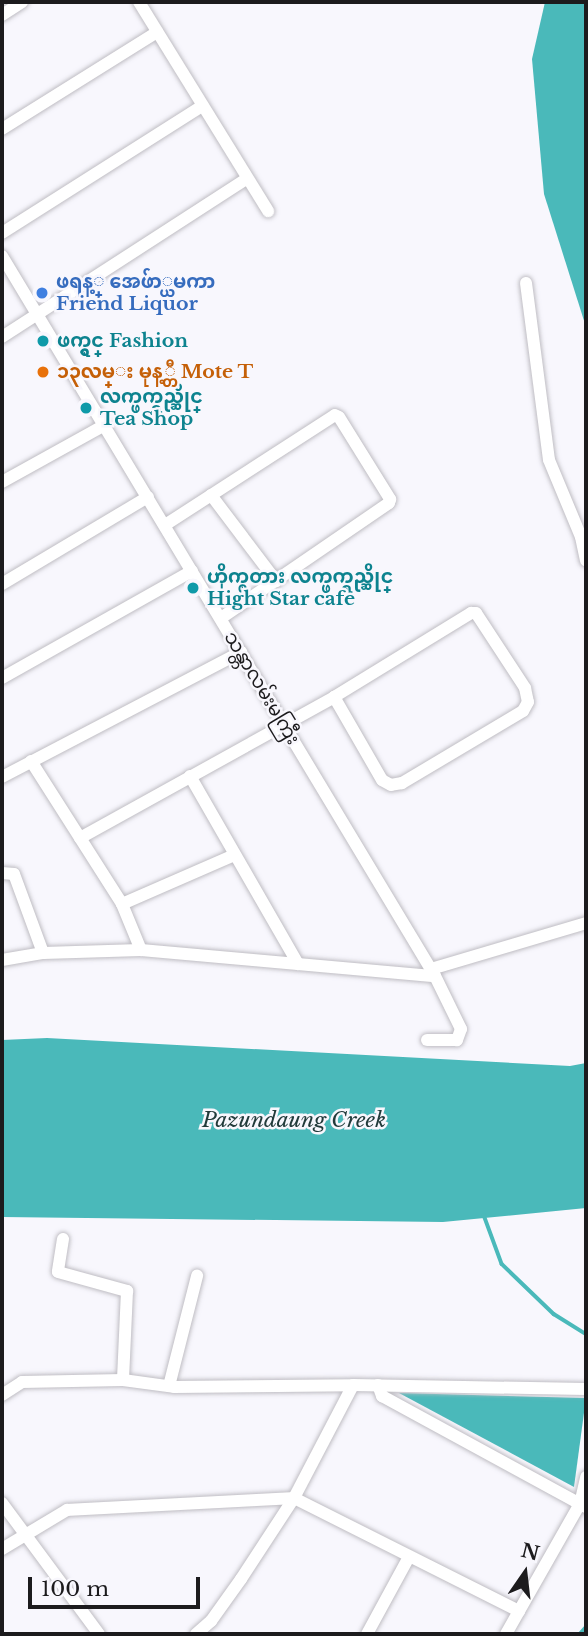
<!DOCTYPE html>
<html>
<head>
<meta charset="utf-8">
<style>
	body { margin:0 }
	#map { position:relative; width:588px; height:1636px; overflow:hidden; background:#f8f7fd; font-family:"Libre Baskerville","Noto Sans Myanmar",serif }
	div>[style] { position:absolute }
	.water>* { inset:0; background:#4ab9ba }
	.stream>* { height:3.5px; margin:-1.75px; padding:0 1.75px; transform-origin:1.75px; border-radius:1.75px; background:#4ab9ba }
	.roads { filter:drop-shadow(0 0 2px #bfbdc3) drop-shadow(0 0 2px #bfbdc3) }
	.minor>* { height:12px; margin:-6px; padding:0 6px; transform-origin:6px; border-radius:6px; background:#fff }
	.dots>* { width:19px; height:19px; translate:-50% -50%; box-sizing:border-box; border:4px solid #f8f7fd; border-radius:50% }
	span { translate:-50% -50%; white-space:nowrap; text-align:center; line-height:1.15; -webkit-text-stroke:5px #f8f7fd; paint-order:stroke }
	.shop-label { font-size:19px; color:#366cbe; font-weight:700 }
	.left { translate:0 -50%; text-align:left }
	.culture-label { font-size:19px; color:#0d838f; font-weight:700 }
	.food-label { font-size:19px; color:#c56008; font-weight:700 }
	.street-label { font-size:19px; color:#1c1b1d }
	.water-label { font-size:21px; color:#223b3b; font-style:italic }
	.frame { position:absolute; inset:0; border:4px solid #1c1b1d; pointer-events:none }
	.north { position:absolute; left:490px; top:1538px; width:70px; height:70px; -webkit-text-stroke:5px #f8f7fd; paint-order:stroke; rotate:14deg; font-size:19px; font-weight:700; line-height:28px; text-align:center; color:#1c1b1d }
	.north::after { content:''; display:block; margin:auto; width:24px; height:32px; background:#1c1b1d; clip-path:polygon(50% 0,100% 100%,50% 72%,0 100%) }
	.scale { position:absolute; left:28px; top:1577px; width:172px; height:32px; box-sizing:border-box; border:4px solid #1c1b1d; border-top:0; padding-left:9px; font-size:21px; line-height:24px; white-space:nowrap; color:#1c1b1d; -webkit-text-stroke:5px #f8f7fd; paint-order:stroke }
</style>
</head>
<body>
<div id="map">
	<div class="water">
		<i style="clip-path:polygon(545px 2px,586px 2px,586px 327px,544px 194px,532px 59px)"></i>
		<i style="clip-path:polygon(47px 1038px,570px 1066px,586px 1063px,586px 1208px,443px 1222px,2px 1217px,2px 1040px)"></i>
		<i style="clip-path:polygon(399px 1393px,586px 1398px,574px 1487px)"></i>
	</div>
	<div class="stream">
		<i style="left:484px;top:1215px;width:52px;rotate:69.8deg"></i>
		<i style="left:502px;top:1264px;width:72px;rotate:43.9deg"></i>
		<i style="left:554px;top:1314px;width:38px;rotate:32deg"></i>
		<i style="left:580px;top:1634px;width:9px;rotate:-49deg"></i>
	</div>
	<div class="roads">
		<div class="minor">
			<i style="left:139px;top:2px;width:246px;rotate:58.3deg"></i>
			<i style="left:2px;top:15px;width:24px;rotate:-33deg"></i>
			<i style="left:2px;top:129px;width:183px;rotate:-32deg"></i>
			<i style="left:2px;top:233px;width:237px;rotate:-32.4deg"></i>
			<i style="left:2px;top:256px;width:840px;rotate:58.98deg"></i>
			<i style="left:435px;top:976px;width:59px;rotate:63.9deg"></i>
			<i style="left:461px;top:1029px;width:12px;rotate:110deg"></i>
			<i style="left:457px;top:1040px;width:30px;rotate:180deg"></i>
			<i style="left:526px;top:283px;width:178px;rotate:82.6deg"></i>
			<i style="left:549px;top:460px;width:83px;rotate:67.4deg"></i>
			<i style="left:581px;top:537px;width:24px;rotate:78deg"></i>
			<i style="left:2px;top:337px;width:291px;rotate:-32.9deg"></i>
			<i style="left:2px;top:482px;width:118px;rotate:-29deg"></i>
			<i style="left:211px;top:495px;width:108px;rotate:52.9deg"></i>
			<i style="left:165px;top:525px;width:202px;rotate:-32.9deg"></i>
			<i style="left:335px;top:415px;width:4px;rotate:27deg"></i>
			<i style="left:339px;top:417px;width:97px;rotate:58.1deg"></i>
			<i style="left:390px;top:499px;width:4px;rotate:104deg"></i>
			<i style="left:389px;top:503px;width:204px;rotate:145.6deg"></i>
			<i style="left:2px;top:584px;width:170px;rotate:-30.8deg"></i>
			<i style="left:2px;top:678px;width:218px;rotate:-29.4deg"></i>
			<i style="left:31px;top:761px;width:169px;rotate:57.5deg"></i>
			<i style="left:122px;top:904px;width:50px;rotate:67.6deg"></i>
			<i style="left:190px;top:776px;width:217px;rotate:60.1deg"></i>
			<i style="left:2px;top:777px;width:270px;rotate:-27.6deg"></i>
			<i style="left:80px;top:838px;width:291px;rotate:-29deg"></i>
			<i style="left:334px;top:697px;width:161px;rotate:-31.5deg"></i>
			<i style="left:471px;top:613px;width:5px"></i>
			<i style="left:476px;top:613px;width:90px;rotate:56.8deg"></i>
			<i style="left:525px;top:688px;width:14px;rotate:78deg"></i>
			<i style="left:528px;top:702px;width:10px;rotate:119deg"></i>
			<i style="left:523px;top:711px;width:141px;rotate:149.2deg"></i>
			<i style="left:402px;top:783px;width:11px;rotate:170deg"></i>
			<i style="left:391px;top:785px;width:10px;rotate:-151deg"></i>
			<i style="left:382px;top:780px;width:96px;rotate:-120deg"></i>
			<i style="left:2px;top:873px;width:12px;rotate:5deg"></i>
			<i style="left:14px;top:874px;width:84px;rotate:69.8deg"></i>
			<i style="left:122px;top:904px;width:122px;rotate:-23.6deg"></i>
			<i style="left:2px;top:960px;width:42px;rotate:-9.7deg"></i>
			<i style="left:43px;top:953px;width:98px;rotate:-1.8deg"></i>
			<i style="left:141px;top:950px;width:295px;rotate:5.1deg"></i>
			<i style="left:431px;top:969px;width:162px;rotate:-16.5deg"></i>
			<i style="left:63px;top:1239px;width:33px;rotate:99deg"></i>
			<i style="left:58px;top:1272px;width:72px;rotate:15.4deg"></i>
			<i style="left:127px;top:1291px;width:89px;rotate:92.6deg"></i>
			<i style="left:378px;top:1385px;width:12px;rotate:70deg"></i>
			<i style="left:382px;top:1396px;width:232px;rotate:28.6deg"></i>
			<i style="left:169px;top:1386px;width:114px;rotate:-75.7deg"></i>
			<i style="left:2px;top:1395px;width:24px;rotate:-33deg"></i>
			<i style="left:22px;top:1382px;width:101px;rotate:-1.1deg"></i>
			<i style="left:123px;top:1380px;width:51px;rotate:7.8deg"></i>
			<i style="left:174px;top:1387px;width:179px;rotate:-0.6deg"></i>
			<i style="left:353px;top:1385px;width:233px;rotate:1deg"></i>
			<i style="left:2px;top:1503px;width:163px;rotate:53.5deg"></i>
			<i style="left:2px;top:1549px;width:76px;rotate:-31deg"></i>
			<i style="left:67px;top:1510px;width:227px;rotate:-3deg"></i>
			<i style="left:294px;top:1498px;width:252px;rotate:26.7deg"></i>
			<i style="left:196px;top:1634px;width:20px;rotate:-41deg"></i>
			<i style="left:211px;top:1621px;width:52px;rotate:-54.5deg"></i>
			<i style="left:241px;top:1579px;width:97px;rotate:-56.8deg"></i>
			<i style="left:294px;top:1498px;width:127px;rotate:-62.4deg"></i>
			<i style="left:367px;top:1634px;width:88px;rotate:-61.4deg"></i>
			<i style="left:506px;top:1634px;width:150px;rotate:-60.4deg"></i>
			<i style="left:580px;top:1504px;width:28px;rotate:-77deg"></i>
		</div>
	</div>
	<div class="dots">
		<i style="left:42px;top:293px;background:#3f7fe0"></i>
		<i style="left:43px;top:341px;background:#0f9aa8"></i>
		<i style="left:43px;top:372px;background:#e8710a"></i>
		<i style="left:86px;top:408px;background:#0f9aa8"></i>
		<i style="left:193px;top:588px;background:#0f9aa8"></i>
	</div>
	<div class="shop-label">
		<span class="left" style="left:56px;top:293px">ဖရန့္ အေဖ်ာ္ယမကာ<br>Friend Liquor</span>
	</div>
	<div class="culture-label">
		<span class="left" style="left:57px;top:341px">ဖက္ရွင္ Fashion</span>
		<span class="left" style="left:100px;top:408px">လက္ဖက္ရည္ဆိုင္<br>Tea Shop</span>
		<span class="left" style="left:207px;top:588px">ဟိုက္စတား လက္ဖက္ရည္ဆိုင္<br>Hight Star cafe</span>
	</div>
	<div class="food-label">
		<span class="left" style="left:57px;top:372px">၁၃လမ္း မုန့္တီ Mote T</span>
	</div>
	<div class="street-label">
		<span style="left:262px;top:688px;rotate:59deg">သန္တာလမ်းမကြီး</span>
	</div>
	<div class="water-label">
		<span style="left:294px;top:1120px">Pazundaung Creek</span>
	</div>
	<div class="frame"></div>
	<div class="north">N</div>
	<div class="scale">100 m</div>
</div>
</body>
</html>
